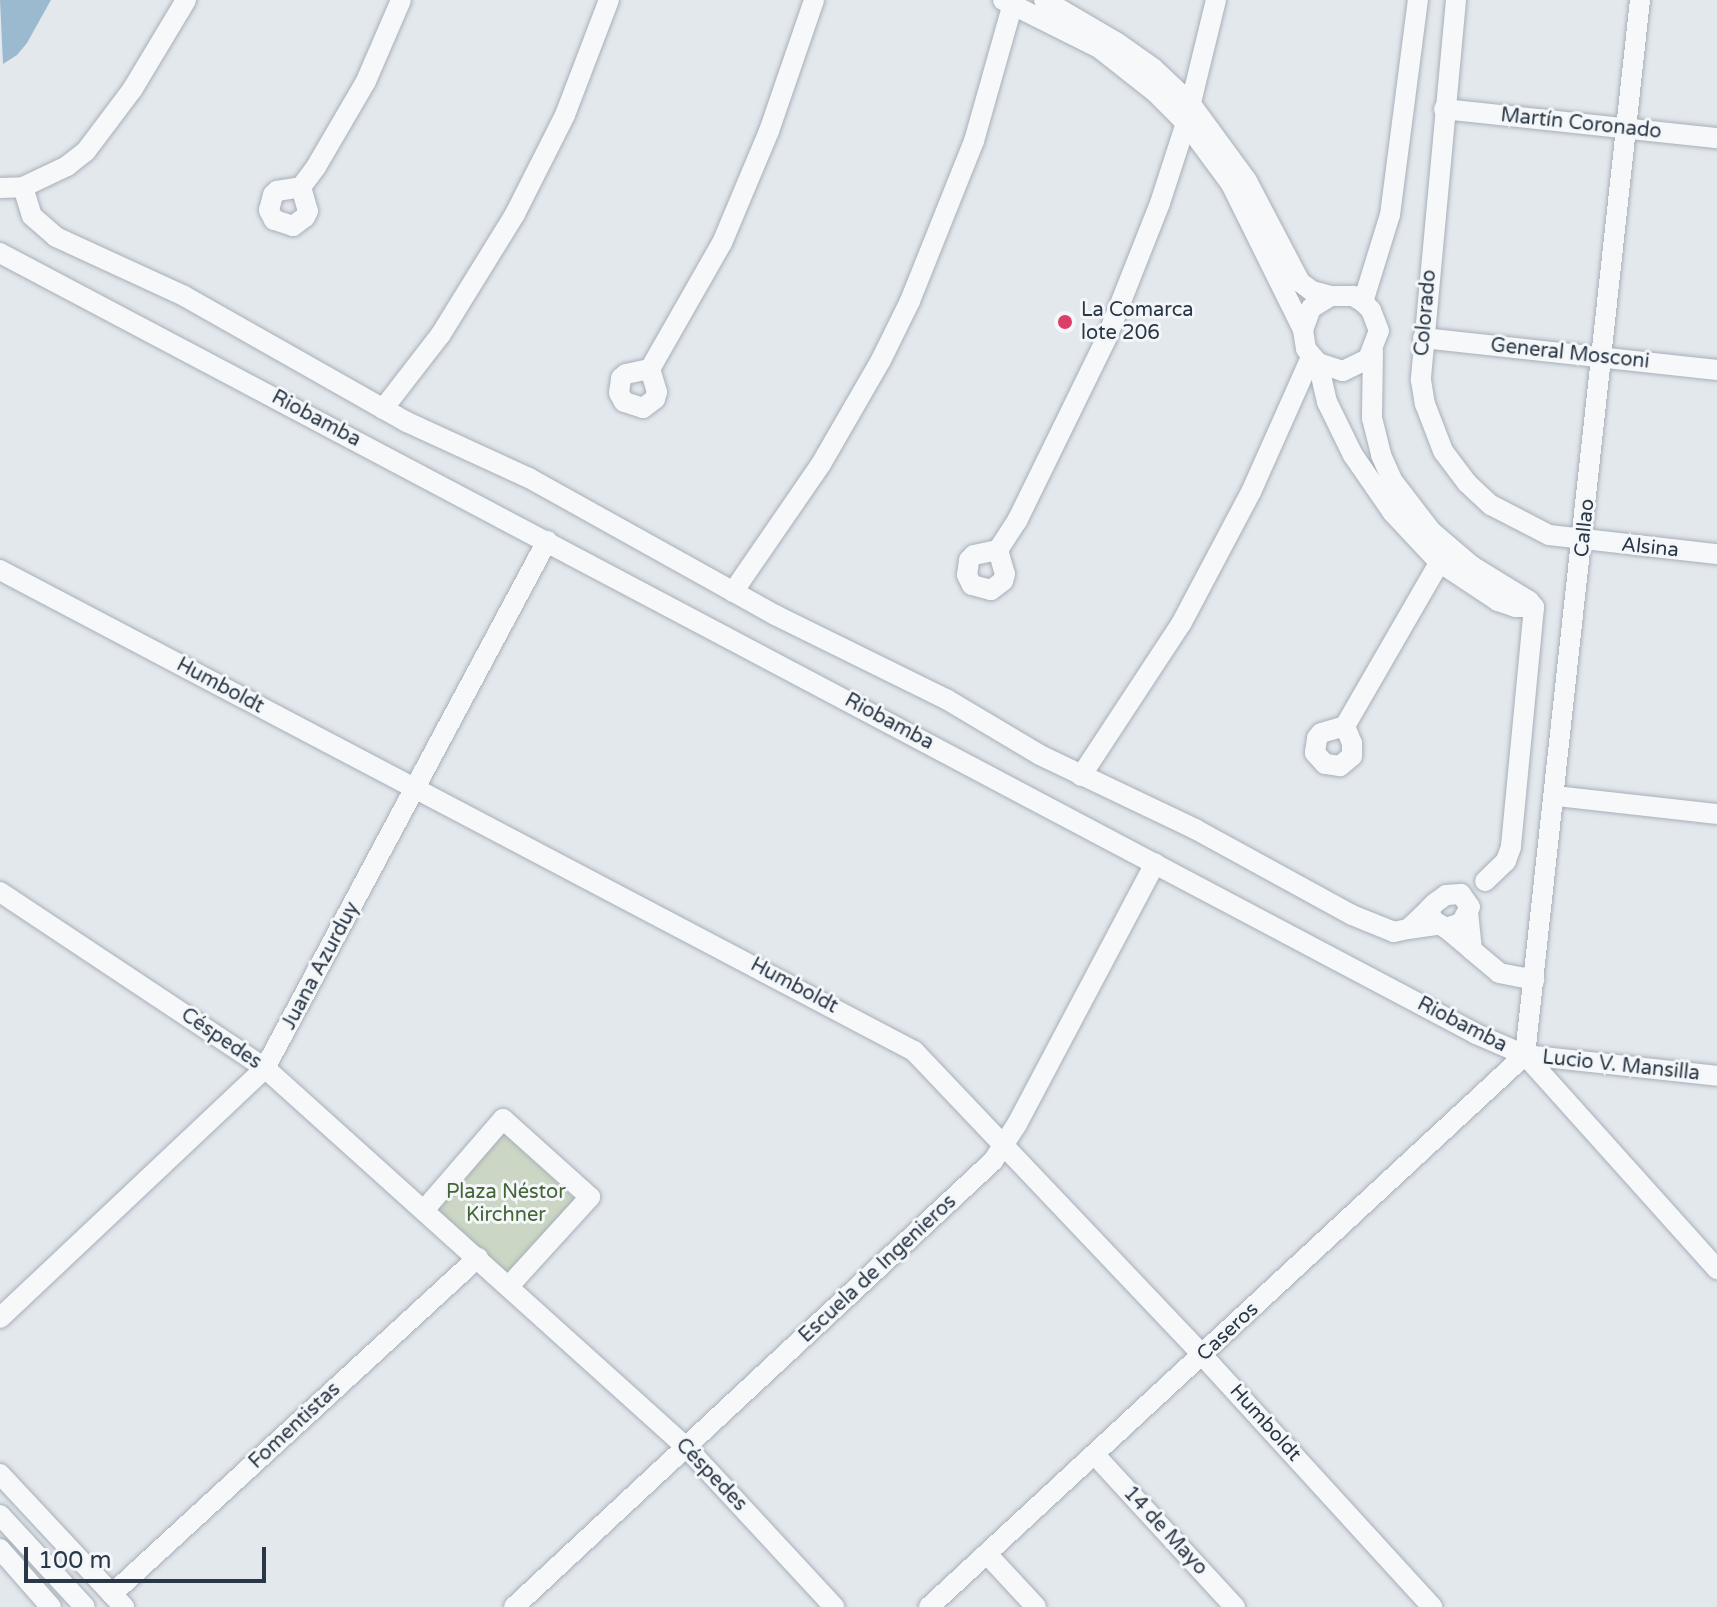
<!DOCTYPE html>
<html>
<head>
<meta charset="utf-8">
<style>
	body { margin:0 }
	#map { position:relative; width:1717px; height:1607px; overflow:hidden; background:#e3e8ed; font-family:"Varela Round",sans-serif }
	div>[style] { position:absolute }
	.green>* { inset:0; background:#cbd7c4; transform-origin:0 0 }
	.water>* { inset:0; background:#9cbacf }
	.roads { filter:drop-shadow(0 0 2px #a7afb8) drop-shadow(0 0 2px #a7afb8) }
	.street>* { height:20px; margin:-10px; padding:0 10px; transform-origin:10px; border-radius:10px; background:#f7f8fa }
	.dots>* { width:22px; height:22px; translate:-50% -50%; box-sizing:border-box; border:4px solid #f4f7f9; border-radius:50% }
	span { translate:-50% -50%; white-space:nowrap; text-align:center; line-height:1.15; -webkit-text-stroke:6px #f4f7f9; paint-order:stroke }
	.street-label { font-size:20px; color:#293747 }
	.poi-label { font-size:20px; color:#293747 }
	.left { translate:0 -50%; text-align:left }
	.park-label { font-size:20px; color:#436435 }
	.scale { position:absolute; left:24px; top:1547px; width:242px; height:36px; box-sizing:border-box; border:4px solid #293747; border-top:0; padding-left:10px; font-size:24px; line-height:28px; white-space:nowrap; color:#293747; -webkit-text-stroke:6px #f4f7f9; paint-order:stroke }
</style>
</head>
<body>
<div id="map">
	<div class="green">
		<i style="left:503px;top:1132px;width:102px;height:103px;rotate:43deg"></i>
	</div>
	<div class="water">
		<i style="clip-path:polygon(0 0,51px 0,27px 43px,17px 55px,3px 64px)"></i>
	</div>
	<div class="roads">
		<div class="street">
			<i style="left:1003px;top:0;width:107px;rotate:26.6deg"></i>
			<i style="left:1099px;top:48px;width:71px;rotate:38.2deg"></i>
			<i style="left:1155px;top:92px;width:44px;rotate:45deg"></i>
			<i style="left:1186px;top:123px;width:76px;rotate:53.6deg"></i>
			<i style="left:1231px;top:184px;width:163px;rotate:63.7deg"></i>
			<i style="left:1044px;top:0;width:83px;rotate:30.3deg"></i>
			<i style="left:1116px;top:42px;width:45px;rotate:35.1deg"></i>
			<i style="left:1153px;top:68px;width:51px;rotate:43.4deg"></i>
			<i style="left:1190px;top:103px;width:97px;rotate:53.8deg"></i>
			<i style="left:1247px;top:181px;width:114px;rotate:62.3deg"></i>
			<i style="left:1300px;top:282px;width:15px;rotate:37deg"></i>
			<i style="left:1312px;top:291px;width:20px;rotate:15deg"></i>
			<i style="left:1456px;top:0;width:382px;rotate:95.3deg"></i>
			<i style="left:1421px;top:380px;width:24px;rotate:81deg"></i>
			<i style="left:1425px;top:404px;width:50px;rotate:69deg"></i>
			<i style="left:1443px;top:451px;width:40px;rotate:53deg"></i>
			<i style="left:1467px;top:483px;width:33px;rotate:43deg"></i>
			<i style="left:1491px;top:505px;width:65px;rotate:27.3deg"></i>
			<i style="left:1549px;top:535px;width:169px;rotate:6.5deg"></i>
			<i style="left:1444px;top:109px;width:275px;rotate:6.1deg"></i>
			<i style="left:23px;top:187px;width:30px;rotate:73deg"></i>
			<i style="left:32px;top:216px;width:32px;rotate:41deg"></i>
			<i style="left:56px;top:237px;width:141px;rotate:24.7deg"></i>
			<i style="left:184px;top:296px;width:256px;rotate:29.5deg"></i>
			<i style="left:407px;top:422px;width:134px;rotate:24.7deg"></i>
			<i style="left:529px;top:478px;width:282px;rotate:29.1deg"></i>
			<i style="left:775px;top:615px;width:191px;rotate:26.2deg"></i>
			<i style="left:946px;top:699px;width:109px;rotate:30.8deg"></i>
			<i style="left:1040px;top:755px;width:172px;rotate:25.5deg"></i>
			<i style="left:1195px;top:829px;width:179px;rotate:28.7deg"></i>
			<i style="left:1352px;top:915px;width:45px;rotate:22deg"></i>
			<i style="left:1394px;top:932px;width:14px;rotate:-12deg"></i>
			<i style="left:301px;top:187px;width:25px;rotate:74deg"></i>
			<i style="left:308px;top:211px;width:7px;rotate:117deg"></i>
			<i style="left:305px;top:217px;width:15px;rotate:143deg"></i>
			<i style="left:293px;top:226px;width:20px;rotate:-162deg"></i>
			<i style="left:274px;top:220px;width:11px;rotate:-117deg"></i>
			<i style="left:269px;top:210px;width:16px;rotate:-75deg"></i>
			<i style="left:273px;top:195px;width:6px;rotate:-45deg"></i>
			<i style="left:277px;top:191px;width:24px;rotate:-9deg"></i>
			<i style="left:301px;top:187px;width:25px;rotate:-53deg"></i>
			<i style="left:316px;top:167px;width:99px;rotate:-59.8deg"></i>
			<i style="left:366px;top:81px;width:88px;rotate:-66.6deg"></i>
			<i style="left:0;top:188px;width:23px;rotate:-2deg"></i>
			<i style="left:23px;top:187px;width:49px;rotate:-25.5deg"></i>
			<i style="left:67px;top:166px;width:24px;rotate:-38deg"></i>
			<i style="left:86px;top:151px;width:76px;rotate:-53deg"></i>
			<i style="left:132px;top:90px;width:105px;rotate:-59deg"></i>
			<i style="left:0;top:253px;width:1670px;rotate:27.88deg"></i>
			<i style="left:1476px;top:1034px;width:53px;rotate:23.2deg"></i>
			<i style="left:1525px;top:1055px;width:288px;rotate:48.1deg"></i>
			<i style="left:1363px;top:302px;width:91px;rotate:-72.8deg"></i>
			<i style="left:1390px;top:215px;width:217px;rotate:-82.6deg"></i>
			<i style="left:1423px;top:338px;width:296px;rotate:6.2deg"></i>
			<i style="left:1373px;top:351px;width:67px;rotate:90.9deg"></i>
			<i style="left:1372px;top:418px;width:38px;rotate:76deg"></i>
			<i style="left:1381px;top:455px;width:27px;rotate:66deg"></i>
			<i style="left:1392px;top:480px;width:64px;rotate:52.6deg"></i>
			<i style="left:1431px;top:531px;width:54px;rotate:40.5deg"></i>
			<i style="left:1472px;top:566px;width:67px;rotate:31.6deg"></i>
			<i style="left:1529px;top:601px;width:8px;rotate:50deg"></i>
			<i style="left:1534px;top:607px;width:241px;rotate:95.5deg"></i>
			<i style="left:1511px;top:847px;width:15px;rotate:110deg"></i>
			<i style="left:1506px;top:861px;width:29px;rotate:136deg"></i>
			<i style="left:1318px;top:363px;width:26px;rotate:18deg"></i>
			<i style="left:1343px;top:371px;width:28px;rotate:-26deg"></i>
			<i style="left:1368px;top:359px;width:30px;rotate:-69deg"></i>
			<i style="left:1379px;top:331px;width:22px;rotate:-111deg"></i>
			<i style="left:1371px;top:310px;width:11px;rotate:-135deg"></i>
			<i style="left:1363px;top:302px;width:12px;rotate:-149deg"></i>
			<i style="left:1353px;top:296px;width:22px;rotate:180deg"></i>
			<i style="left:1331px;top:296px;width:23px;rotate:149deg"></i>
			<i style="left:1311px;top:308px;width:23px;rotate:110deg"></i>
			<i style="left:1303px;top:330px;width:19px;rotate:81deg"></i>
			<i style="left:1306px;top:349px;width:18px;rotate:49deg"></i>
			<i style="left:1318px;top:363px;width:40px;rotate:77deg"></i>
			<i style="left:1327px;top:402px;width:59px;rotate:63.9deg"></i>
			<i style="left:1353px;top:455px;width:70px;rotate:55.4deg"></i>
			<i style="left:1393px;top:513px;width:67px;rotate:46.8deg"></i>
			<i style="left:1439px;top:562px;width:71px;rotate:33.5deg"></i>
			<i style="left:1498px;top:601px;width:18px;rotate:19deg"></i>
			<i style="left:1515px;top:607px;width:19px"></i>
			<i style="left:650px;top:369px;width:24px;rotate:73deg"></i>
			<i style="left:657px;top:392px;width:7px;rotate:106deg"></i>
			<i style="left:655px;top:399px;width:15px;rotate:143deg"></i>
			<i style="left:643px;top:408px;width:20px;rotate:-162deg"></i>
			<i style="left:624px;top:402px;width:10px;rotate:-119deg"></i>
			<i style="left:619px;top:393px;width:15px;rotate:-82deg"></i>
			<i style="left:621px;top:378px;width:6px;rotate:-39deg"></i>
			<i style="left:626px;top:374px;width:25px;rotate:-12deg"></i>
			<i style="left:650px;top:369px;width:145px;rotate:-60.3deg"></i>
			<i style="left:722px;top:243px;width:121px;rotate:-67.2deg"></i>
			<i style="left:769px;top:131px;width:139px;rotate:-71deg"></i>
			<i style="left:383px;top:409px;width:95px;rotate:-52.3deg"></i>
			<i style="left:441px;top:334px;width:141px;rotate:-58.3deg"></i>
			<i style="left:515px;top:214px;width:111px;rotate:-63.2deg"></i>
			<i style="left:565px;top:115px;width:123px;rotate:-69.1deg"></i>
			<i style="left:998px;top:550px;width:25px;rotate:74deg"></i>
			<i style="left:1005px;top:574px;width:7px;rotate:106deg"></i>
			<i style="left:1003px;top:581px;width:15px;rotate:143deg"></i>
			<i style="left:991px;top:590px;width:20px;rotate:-165deg"></i>
			<i style="left:972px;top:585px;width:11px;rotate:-117deg"></i>
			<i style="left:967px;top:575px;width:15px;rotate:-82deg"></i>
			<i style="left:969px;top:560px;width:7px;rotate:-45deg"></i>
			<i style="left:974px;top:555px;width:25px;rotate:-12deg"></i>
			<i style="left:998px;top:550px;width:35px;rotate:-57deg"></i>
			<i style="left:1017px;top:521px;width:205px;rotate:-63.9deg"></i>
			<i style="left:1107px;top:337px;width:144px;rotate:-68.4deg"></i>
			<i style="left:1160px;top:203px;width:84px;rotate:-72deg"></i>
			<i style="left:1186px;top:123px;width:127px;rotate:-76.3deg"></i>
			<i style="left:0;top:570px;width:1033px;rotate:27.76deg"></i>
			<i style="left:914px;top:1051px;width:420px;rotate:46.5deg"></i>
			<i style="left:1203px;top:1356px;width:340px;rotate:47.6deg"></i>
			<i style="left:733px;top:592px;width:155px;rotate:-55.5deg"></i>
			<i style="left:821px;top:464px;width:120px;rotate:-60deg"></i>
			<i style="left:881px;top:360px;width:66px;rotate:-63.8deg"></i>
			<i style="left:910px;top:301px;width:172px;rotate:-68.2deg"></i>
			<i style="left:974px;top:141px;width:147px;rotate:-74.2deg"></i>
			<i style="left:1345px;top:726px;width:18px;rotate:68deg"></i>
			<i style="left:1352px;top:743px;width:13px;rotate:90deg"></i>
			<i style="left:1352px;top:756px;width:16px;rotate:140deg"></i>
			<i style="left:1340px;top:766px;width:15px;rotate:-172deg"></i>
			<i style="left:1325px;top:764px;width:15px;rotate:-132deg"></i>
			<i style="left:1315px;top:753px;width:15px;rotate:-82deg"></i>
			<i style="left:1317px;top:738px;width:6px;rotate:-51deg"></i>
			<i style="left:1321px;top:733px;width:25px;rotate:-16deg"></i>
			<i style="left:1345px;top:726px;width:202px;rotate:-60deg"></i>
			<i style="left:1081px;top:776px;width:182px;rotate:-56.7deg"></i>
			<i style="left:1181px;top:624px;width:149px;rotate:-62.1deg"></i>
			<i style="left:1251px;top:492px;width:148px;rotate:-66deg"></i>
			<i style="left:1556px;top:796px;width:162px;rotate:6.4deg"></i>
			<i style="left:0;top:892px;width:318px;rotate:33.6deg"></i>
			<i style="left:265px;top:1068px;width:568px;rotate:42deg"></i>
			<i style="left:687px;top:1448px;width:217px;rotate:47.2deg"></i>
			<i style="left:1430px;top:908px;width:12px;rotate:81deg"></i>
			<i style="left:1432px;top:920px;width:16px;rotate:30deg"></i>
			<i style="left:1446px;top:928px;width:16px;rotate:-18deg"></i>
			<i style="left:1461px;top:923px;width:18px;rotate:-61deg"></i>
			<i style="left:1470px;top:907px;width:16px;rotate:-125deg"></i>
			<i style="left:1461px;top:894px;width:15px;rotate:176deg"></i>
			<i style="left:1446px;top:895px;width:14px;rotate:144deg"></i>
			<i style="left:1435px;top:903px;width:18px;rotate:135deg"></i>
			<i style="left:1422px;top:916px;width:19px;rotate:137deg"></i>
			<i style="left:1408px;top:929px;width:28px;rotate:-8deg"></i>
			<i style="left:1446px;top:928px;width:34px;rotate:40deg"></i>
			<i style="left:1472px;top:950px;width:37px;rotate:-96deg"></i>
			<i style="left:1472px;top:950px;width:35px;rotate:40deg"></i>
			<i style="left:1499px;top:973px;width:36px;rotate:11deg"></i>
			<i style="left:1525px;top:1055px;width:1061px;rotate:-83.78deg"></i>
			<i style="left:1525px;top:1055px;width:193px;rotate:6.2deg"></i>
			<i style="left:425px;top:1209px;width:119px;rotate:-49.1deg"></i>
			<i style="left:503px;top:1119px;width:117px;rotate:41.9deg"></i>
			<i style="left:590px;top:1197px;width:120px;rotate:132.3deg"></i>
			<i style="left:0;top:1318px;width:364px;rotate:-43.3deg"></i>
			<i style="left:265px;top:1068px;width:598px;rotate:-61.85deg"></i>
			<i style="left:1095px;top:1455px;width:207px;rotate:47.4deg"></i>
			<i style="left:0;top:1474px;width:182px;rotate:47deg"></i>
			<i style="left:0;top:1515px;width:125px;rotate:47.3deg"></i>
			<i style="left:0;top:1549px;width:77px;rotate:48.7deg"></i>
			<i style="left:987px;top:1554px;width:72px;rotate:47.2deg"></i>
			<i style="left:112px;top:1594px;width:497px;rotate:-42.6deg"></i>
			<i style="left:514px;top:1607px;width:654px;rotate:-42.96deg"></i>
			<i style="left:993px;top:1161px;width:44px;rotate:-57deg"></i>
			<i style="left:1017px;top:1124px;width:295px;rotate:-62.1deg"></i>
			<i style="left:929px;top:1607px;width:812px;rotate:-42.81deg"></i>
		</div>
	</div>
	<div class="dots">
		<i style="left:1065px;top:322px;background:#db3f68"></i>
	</div>
	<div class="street-label">
		<span style="left:1581px;top:124px;rotate:6deg">Martín Coronado</span>
		<span style="left:1426px;top:313px;rotate:-85deg">Colorado</span>
		<span style="left:1570px;top:354px;rotate:6deg">General Mosconi</span>
		<span style="left:316px;top:419px;rotate:28deg">Riobamba</span>
		<span style="left:1585px;top:528px;rotate:-84deg">Callao</span>
		<span style="left:1650px;top:548px;rotate:6deg">Alsina</span>
		<span style="left:220px;top:686px;rotate:28deg">Humboldt</span>
		<span style="left:889px;top:722px;rotate:28deg">Riobamba</span>
		<span style="left:321px;top:966px;rotate:-62deg">Juana Azurduy</span>
		<span style="left:794px;top:986px;rotate:28deg">Humboldt</span>
		<span style="left:1462px;top:1025px;rotate:27deg">Riobamba</span>
		<span style="left:221px;top:1039px;rotate:34deg">Céspedes</span>
		<span style="left:1621px;top:1066px;rotate:6deg">Lucio V. Mansilla</span>
		<span style="left:878px;top:1269px;rotate:-43deg">Escuela de Ingenieros</span>
		<span style="left:1228px;top:1332px;rotate:-43deg">Caseros</span>
		<span style="left:1265px;top:1423px;rotate:48deg">Humboldt</span>
		<span style="left:295px;top:1426px;rotate:-43deg">Fomentistas</span>
		<span style="left:711px;top:1475px;rotate:46deg">Céspedes</span>
		<span style="left:1165px;top:1531px;rotate:47deg">14 de Mayo</span>
	</div>
	<div class="poi-label">
		<span class="left" style="left:1081px;top:322px">La Comarca<br>lote 206</span>
	</div>
	<div class="park-label">
		<span style="left:506px;top:1204px">Plaza Néstor<br>Kirchner</span>
	</div>
	<div class="scale">100 m</div>
</div>
</body>
</html>
